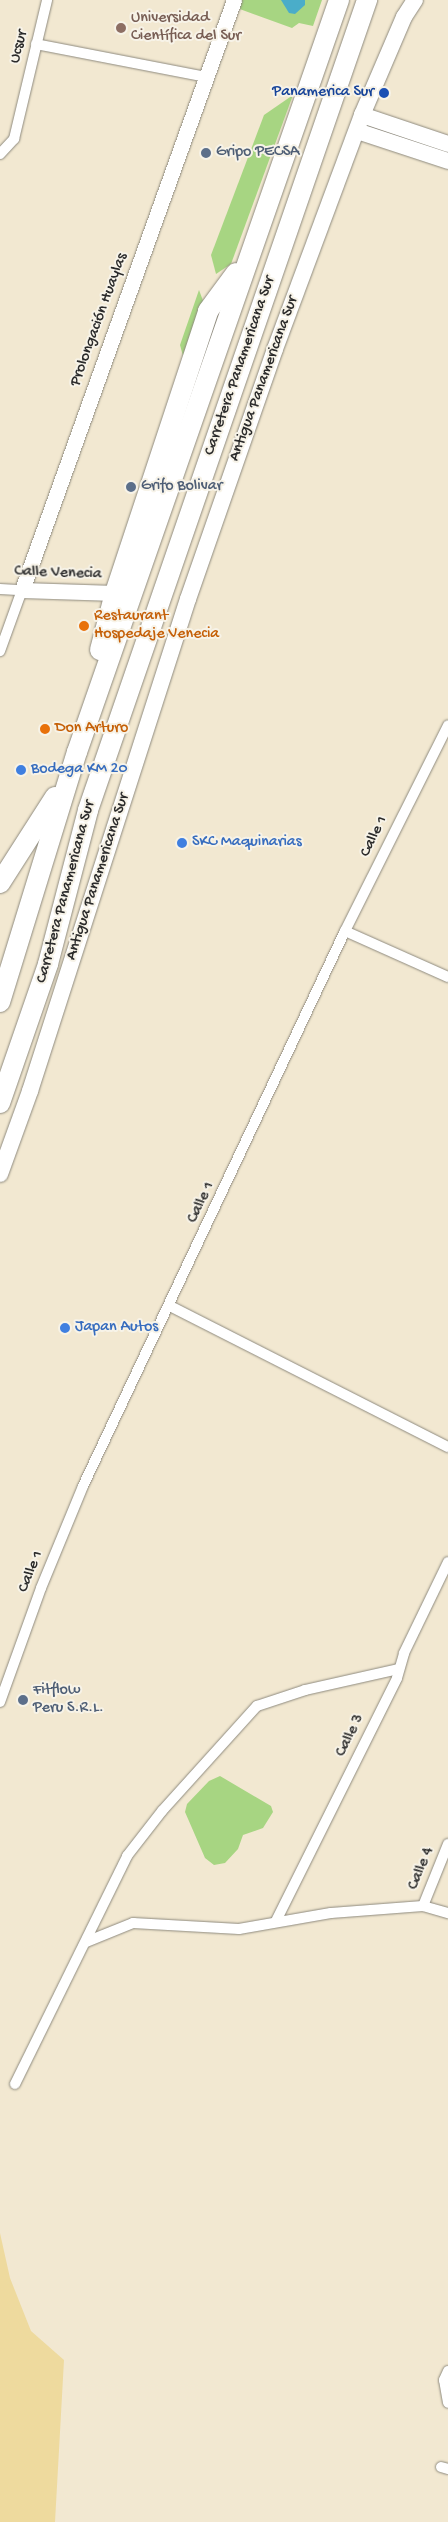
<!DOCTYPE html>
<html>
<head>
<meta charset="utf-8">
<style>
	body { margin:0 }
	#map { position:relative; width:448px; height:2522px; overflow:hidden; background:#f2e8d1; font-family:"Gochi Hand",sans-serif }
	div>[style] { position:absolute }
	.green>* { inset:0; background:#a7d582 }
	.sand>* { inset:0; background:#eeda9e }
	.water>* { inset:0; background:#4aadc9 }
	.roads { filter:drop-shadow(0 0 1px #8e8a7e) drop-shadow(0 0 1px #8e8a7e) }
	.street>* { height:10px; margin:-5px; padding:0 5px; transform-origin:5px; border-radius:5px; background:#fff }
	.secondary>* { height:15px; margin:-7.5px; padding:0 7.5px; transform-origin:7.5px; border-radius:7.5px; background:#fff }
	.primary>* { height:16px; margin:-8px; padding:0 8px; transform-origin:8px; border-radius:8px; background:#fff }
	.highway>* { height:20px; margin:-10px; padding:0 10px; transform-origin:10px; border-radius:10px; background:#fff }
	.dots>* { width:14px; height:14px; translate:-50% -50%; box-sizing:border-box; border:2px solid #f7f3e8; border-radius:50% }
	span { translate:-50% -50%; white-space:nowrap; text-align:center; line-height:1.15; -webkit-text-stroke:4px #f7f3e8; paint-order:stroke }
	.education-label { font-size:16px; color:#785e54 }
	.left { translate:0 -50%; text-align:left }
	.street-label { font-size:16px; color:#2b2b2b }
	.transit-label { font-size:16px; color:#164399 }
	.right { translate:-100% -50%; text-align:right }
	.service-label { font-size:16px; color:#4e5e75 }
	.food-label { font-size:16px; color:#c56008 }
	.shop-label { font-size:16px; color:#366cbe }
</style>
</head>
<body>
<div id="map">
	<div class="green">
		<i style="clip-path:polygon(240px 0,322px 0,313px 26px,299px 23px,292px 28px,237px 8px)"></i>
		<i style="clip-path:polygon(293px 95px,231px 264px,216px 274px,211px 255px,264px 115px)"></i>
		<i style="clip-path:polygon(199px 290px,205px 306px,186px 367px,180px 345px)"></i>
		<i style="clip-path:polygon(220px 1776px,271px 1806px,273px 1812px,263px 1828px,243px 1835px,238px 1849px,225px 1863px,214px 1865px,205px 1858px,185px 1812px,187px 1804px,209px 1781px)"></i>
	</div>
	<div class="sand">
		<i style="clip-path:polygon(0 2233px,10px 2278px,31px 2331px,64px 2360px,55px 2522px,0 2522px)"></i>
	</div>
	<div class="water">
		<i style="clip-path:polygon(281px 0,305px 0,305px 5px,295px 14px,289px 13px)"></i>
	</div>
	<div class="roads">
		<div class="street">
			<i style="left:36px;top:44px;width:173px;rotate:11deg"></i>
			<i style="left:0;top:154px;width:21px;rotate:-47deg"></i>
			<i style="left:14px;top:139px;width:143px;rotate:-76.6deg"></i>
			<i style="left:0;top:589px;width:22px;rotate:3deg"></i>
			<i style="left:22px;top:590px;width:65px;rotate:109.8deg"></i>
			<i style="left:345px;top:931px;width:113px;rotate:24.1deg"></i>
			<i style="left:170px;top:1306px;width:312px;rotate:26.9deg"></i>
			<i style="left:0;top:1702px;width:121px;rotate:-70.2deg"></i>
			<i style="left:41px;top:1588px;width:110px;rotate:-67.6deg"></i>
			<i style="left:83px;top:1486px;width:614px;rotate:-64.73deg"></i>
			<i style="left:345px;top:931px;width:230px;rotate:-63.4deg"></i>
			<i style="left:423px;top:1906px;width:67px;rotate:-68deg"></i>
			<i style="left:276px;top:1921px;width:271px;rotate:-63.5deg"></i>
			<i style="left:397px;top:1678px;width:26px;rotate:-74deg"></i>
			<i style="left:404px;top:1653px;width:101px;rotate:-64.2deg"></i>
			<i style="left:86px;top:1942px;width:51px;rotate:-22deg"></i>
			<i style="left:133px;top:1923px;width:106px;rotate:3.2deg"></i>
			<i style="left:239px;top:1929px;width:93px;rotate:-9.9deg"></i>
			<i style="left:331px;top:1913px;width:92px;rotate:-4.4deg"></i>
			<i style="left:423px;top:1906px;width:26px;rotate:16deg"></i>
			<i style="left:15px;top:2084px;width:254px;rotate:-63.8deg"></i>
			<i style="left:127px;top:1856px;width:57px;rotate:-52.1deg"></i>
			<i style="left:162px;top:1811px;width:142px;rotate:-47.9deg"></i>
			<i style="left:257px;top:1706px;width:51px;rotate:-18.4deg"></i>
			<i style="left:305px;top:1690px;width:96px;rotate:-12.6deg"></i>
			<i style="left:448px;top:2371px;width:10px;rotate:114deg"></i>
			<i style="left:444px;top:2380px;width:23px;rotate:80deg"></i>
			<i style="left:441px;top:2467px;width:7px;rotate:16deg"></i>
		</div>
		<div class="secondary">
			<i style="left:115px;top:593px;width:93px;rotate:-178.2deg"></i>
			<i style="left:22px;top:590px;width:627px;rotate:-70.24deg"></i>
		</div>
		<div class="primary">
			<i style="left:362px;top:115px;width:91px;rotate:18.6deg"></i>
			<i style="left:357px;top:131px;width:96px;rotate:18.2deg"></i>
			<i style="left:0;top:1174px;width:88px;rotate:-70.1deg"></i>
			<i style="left:30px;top:1091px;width:517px;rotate:-72.2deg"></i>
			<i style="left:188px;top:599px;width:265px;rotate:-70.8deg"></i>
			<i style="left:275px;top:349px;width:250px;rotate:-69.6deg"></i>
			<i style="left:362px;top:115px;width:107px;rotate:-66.8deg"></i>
			<i style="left:404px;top:17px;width:20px;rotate:-57deg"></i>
		</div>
		<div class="highway">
			<i style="left:100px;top:650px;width:59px;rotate:-75.3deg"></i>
			<i style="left:115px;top:593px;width:297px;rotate:-71.7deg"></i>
			<i style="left:208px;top:311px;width:47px;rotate:-53.6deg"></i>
			<i style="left:0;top:883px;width:102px;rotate:-57.4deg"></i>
			<i style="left:0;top:1002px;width:262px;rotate:-72.9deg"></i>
			<i style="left:77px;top:752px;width:796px;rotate:-70.79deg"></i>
			<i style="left:0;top:1103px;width:147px;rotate:-70.9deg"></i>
			<i style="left:48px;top:964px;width:159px;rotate:-75.4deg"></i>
			<i style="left:88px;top:810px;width:857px;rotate:-70.99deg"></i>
		</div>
	</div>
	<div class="dots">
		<i style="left:121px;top:28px;background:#8d6e63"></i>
		<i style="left:384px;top:93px;background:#1a4fb4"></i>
		<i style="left:206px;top:153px;background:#5c6f8a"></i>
		<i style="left:131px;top:487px;background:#5c6f8a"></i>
		<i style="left:84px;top:626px;background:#e8710a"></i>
		<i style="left:45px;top:729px;background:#e8710a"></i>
		<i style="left:21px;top:770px;background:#3f7fe0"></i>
		<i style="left:182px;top:843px;background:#3f7fe0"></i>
		<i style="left:65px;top:1328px;background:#3f7fe0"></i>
		<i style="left:23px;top:1700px;background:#5c6f8a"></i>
	</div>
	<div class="education-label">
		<span class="left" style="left:131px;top:28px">Universidad<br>Científica del Sur</span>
	</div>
	<div class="street-label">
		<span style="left:20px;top:47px;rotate:-76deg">Ucsur</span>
		<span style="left:100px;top:320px;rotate:-70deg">Prolongación Huaylas</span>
		<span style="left:241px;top:366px;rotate:-71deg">Carretera Panamericana Sur</span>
		<span style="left:265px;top:379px;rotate:-70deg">Antigua Panamericana Sur</span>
		<span style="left:58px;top:574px;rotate:2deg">Calle Venecia</span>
		<span style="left:375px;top:837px;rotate:-64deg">Calle 1</span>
		<span style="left:99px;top:877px;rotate:-72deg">Antigua Panamericana Sur</span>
		<span style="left:67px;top:892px;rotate:-75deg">Carretera Panamericana Sur</span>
		<span style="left:202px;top:1203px;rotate:-65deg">Calle 1</span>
		<span style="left:32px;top:1572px;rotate:-68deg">Calle 1</span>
		<span style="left:351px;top:1736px;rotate:-64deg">Calle 3</span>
		<span style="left:422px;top:1869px;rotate:-68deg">Calle 4</span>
	</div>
	<div class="transit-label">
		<span class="right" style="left:374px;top:93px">Panamerica Sur</span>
	</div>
	<div class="service-label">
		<span class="left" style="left:216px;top:153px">Gripo PECSA</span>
		<span class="left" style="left:141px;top:487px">Grifo Bolivar</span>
		<span class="left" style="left:33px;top:1700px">Fitflow<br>Peru S.R.L.</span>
	</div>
	<div class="food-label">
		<span class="left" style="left:94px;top:626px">Restaurant<br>Hospedaje Venecia</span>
		<span class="left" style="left:55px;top:729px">Don Arturo</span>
	</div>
	<div class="shop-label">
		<span class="left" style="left:31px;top:770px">Bodega KM 20</span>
		<span class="left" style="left:192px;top:843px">SKC Maquinarias</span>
		<span class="left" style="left:75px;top:1328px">Japan Autos</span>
	</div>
</div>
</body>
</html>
